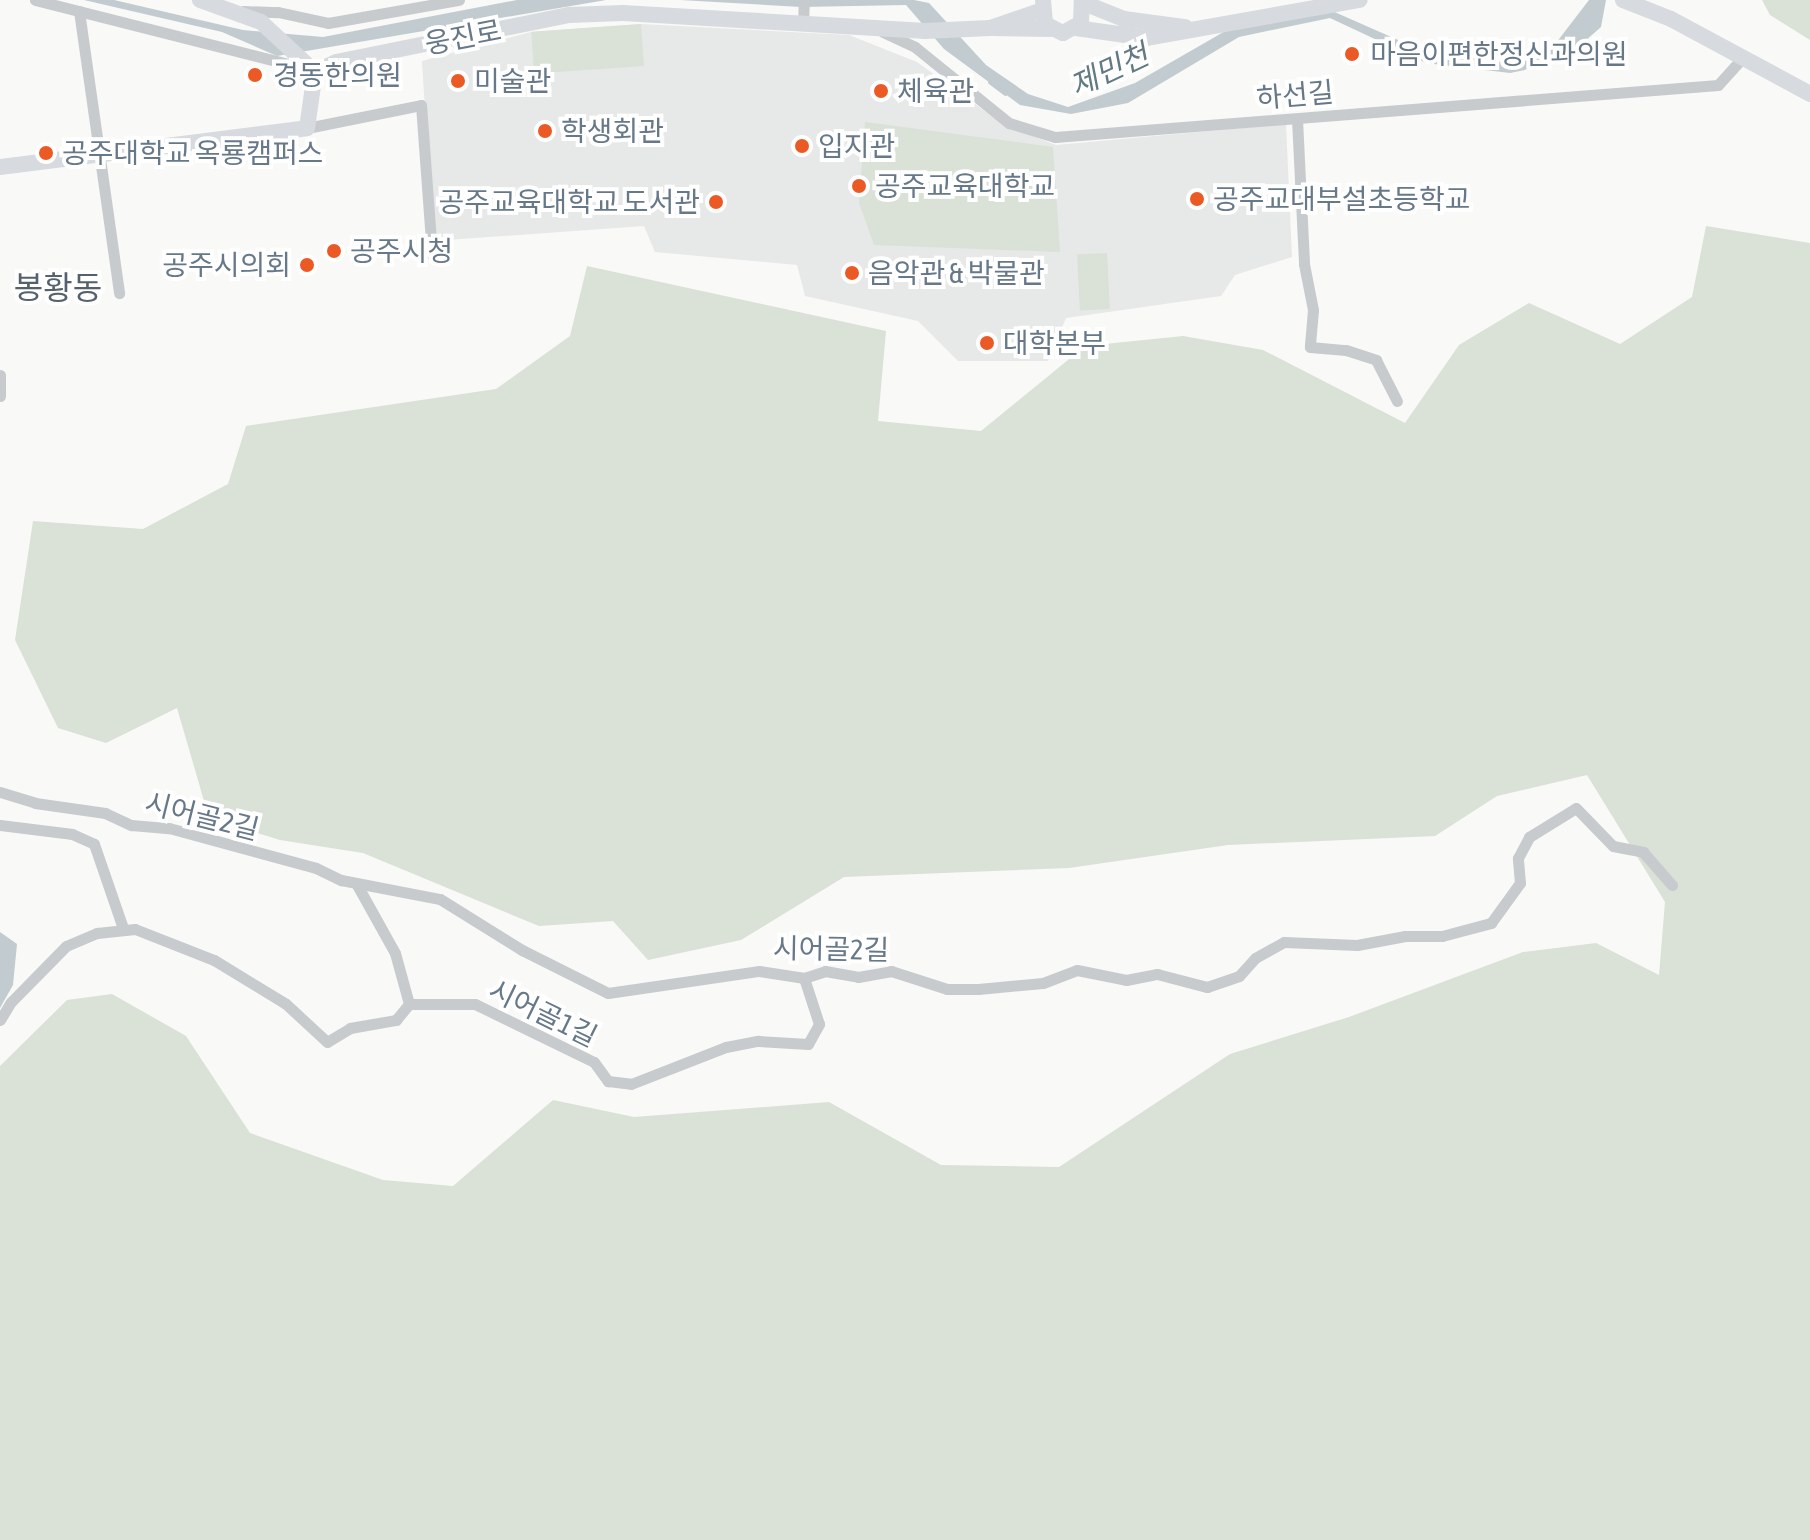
<!DOCTYPE html>
<html>
<head>
<meta charset="utf-8">
<style>
	body { margin:0 }
	#map { position:relative; width:1810px; height:1540px; overflow:hidden; background:#f9f9f7; font-family:"Asap Condensed","Noto Sans KR",sans-serif }
	div>[style] { position:absolute }
	.built>* { inset:0; background:#e7e8e8 }
	.green>* { inset:0; background:#dae1d7; transform-origin:0 0 }
	.water>* { inset:0; background:#c1cbd0 }
	.stream>* { height:3px; margin:-1.5px; padding:0 1.5px; transform-origin:1.5px; border-radius:1.5px; background:#c1cbd0 }
	.minor>* { height:11px; margin:-5.5px; padding:0 5.5px; transform-origin:5.5px; border-radius:5.5px; background:#c7cbce }
	.secondary>* { height:16px; margin:-8px; padding:0 8px; transform-origin:8px; border-radius:8px; background:#d7dbdf }
	.dots>* { width:22px; height:22px; translate:-50% -50%; box-sizing:border-box; border:4px solid #fff; border-radius:50% }
	span { translate:-50% -50%; white-space:nowrap; text-align:center; line-height:1.15; -webkit-text-stroke:8px #fff; paint-order:stroke }
	.street-label { font-size:28px; color:#677889 }
	.poi-label { font-size:28px; color:#677889 }
	.left { translate:0 -50%; text-align:left }
	.right { translate:-100% -50%; text-align:right }
	.water-label { font-size:30px; color:#637a84; font-style:italic }
	.quarter-label { font-size:32px; color:#55626e }
</style>
</head>
<body>
<div id="map">
	<div class="built">
		<i style="clip-path:polygon(641px 24px,849px 35px,917px 62px,1004px 125px,1056px 145px,1286px 124px,1292px 257px,1235px 275px,1221px 296px,1066px 318px,1048px 361px,958px 361px,918px 321px,805px 296px,797px 265px,655px 252px,644px 226px,433px 241px,422px 61px,531px 32px)"></i>
	</div>
	<div class="green">
		<i style="clip-path:polygon(1762px 0,1810px 0,1810px 40px,1770px 15px)"></i>
		<i style="left:641px;top:24px;width:42px;height:110px;rotate:86deg"></i>
		<i style="clip-path:polygon(865px 122px,1053px 147px,1060px 252px,874px 245px,859px 203px)"></i>
		<i style="clip-path:polygon(1706px 226px,1810px 243px,1810px 1540px,0 1540px,0 1066px,67px 1000px,112px 994px,186px 1036px,250px 1133px,383px 1180px,453px 1186px,553px 1100px,634px 1117px,829px 1102px,941px 1165px,1059px 1167px,1230px 1054px,1349px 1017px,1523px 952px,1596px 943px,1659px 975px,1665px 902px,1587px 775px,1497px 796px,1435px 836px,1228px 845px,1069px 868px,844px 877px,741px 940px,648px 960px,613px 921px,539px 926px,363px 853px,280px 840px,209px 818px,177px 708px,106px 743px,58px 728px,15px 640px,33px 521px,143px 529px,228px 484px,246px 426px,496px 389px,570px 336px,587px 266px,886px 331px,878px 421px,981px 431px,1085px 346px,1183px 336px,1263px 350px,1405px 423px,1459px 345px,1529px 303px,1620px 344px,1692px 297px)"></i>
		<i style="left:1107px;top:253px;width:56px;height:30px;rotate:87deg"></i>
	</div>
	<div class="water">
		<i style="clip-path:polygon(84px 0,114px 0,243px 30px,323px 37px,517px 0,606px 0,277px 56px,222px 32px)"></i>
		<i style="clip-path:polygon(680px 0,914px 0,929px 3px,986px 65px,1028px 94px,1068px 107px,1135px 83px,1234px 26px,1330px 10px,1423px 51px,1500px 62px,1527px 58px,1556px 43px,1589px 0,1606px 0,1601px 27px,1577px 48px,1548px 65px,1510px 73px,1426px 63px,1330px 18px,1239px 37px,1128px 103px,1071px 114px,1020px 105px,944px 49px,906px 5px,801px 7px)"></i>
		<i style="clip-path:polygon(0 932px,17px 944px,13px 985px,0 1008px)"></i>
	</div>
	<div class="stream">
		<i style="left:989px;top:82px;width:20px;rotate:37deg"></i>
	</div>
	<div class="minor">
		<i style="left:35px;top:0;width:285px;rotate:14.2deg"></i>
		<i style="left:79px;top:11px;width:285px;rotate:81.9deg"></i>
		<i style="left:243px;top:11px;width:35px;rotate:2deg"></i>
		<i style="left:278px;top:12px;width:51px;rotate:12.4deg"></i>
		<i style="left:328px;top:23px;width:133px;rotate:-10deg"></i>
		<i style="left:803px;top:25px;width:25px;rotate:-88deg"></i>
		<i style="left:883px;top:32px;width:35px;rotate:25deg"></i>
		<i style="left:915px;top:47px;width:121px;rotate:39deg"></i>
		<i style="left:1009px;top:123px;width:48px;rotate:16.9deg"></i>
		<i style="left:1055px;top:137px;width:665px;rotate:-4.48deg"></i>
		<i style="left:1718px;top:85px;width:38px;rotate:-48deg"></i>
		<i style="left:1297px;top:119px;width:145px;rotate:87.2deg"></i>
		<i style="left:1304px;top:264px;width:47px;rotate:78.9deg"></i>
		<i style="left:1313px;top:310px;width:37px;rotate:95deg"></i>
		<i style="left:1310px;top:347px;width:36px;rotate:5deg"></i>
		<i style="left:1346px;top:350px;width:32px;rotate:18deg"></i>
		<i style="left:1376px;top:360px;width:46px;rotate:62.9deg"></i>
		<i style="left:307px;top:128px;width:116px;rotate:-11.4deg"></i>
		<i style="left:421px;top:105px;width:150px;rotate:85.8deg"></i>
		<i style="left:0;top:375px;width:21px;rotate:90deg"></i>
		<i style="left:0;top:792px;width:37px;rotate:17deg"></i>
		<i style="left:35px;top:803px;width:71px;rotate:8.1deg"></i>
		<i style="left:105px;top:813px;width:29px;rotate:25deg"></i>
		<i style="left:131px;top:825px;width:38px;rotate:5deg"></i>
		<i style="left:169px;top:828px;width:152px;rotate:15.2deg"></i>
		<i style="left:316px;top:868px;width:28px;rotate:26deg"></i>
		<i style="left:341px;top:880px;width:101px;rotate:10.9deg"></i>
		<i style="left:440px;top:899px;width:97px;rotate:31.9deg"></i>
		<i style="left:522px;top:950px;width:96px;rotate:26.6deg"></i>
		<i style="left:608px;top:993px;width:153px;rotate:-8.3deg"></i>
		<i style="left:759px;top:971px;width:46px;rotate:8.8deg"></i>
		<i style="left:804px;top:978px;width:22px;rotate:-18deg"></i>
		<i style="left:825px;top:971px;width:34px;rotate:10deg"></i>
		<i style="left:858px;top:977px;width:34px;rotate:-10deg"></i>
		<i style="left:891px;top:971px;width:59px;rotate:17.8deg"></i>
		<i style="left:947px;top:989px;width:31px"></i>
		<i style="left:978px;top:989px;width:65px;rotate:-5.3deg"></i>
		<i style="left:1043px;top:983px;width:36px;rotate:-21deg"></i>
		<i style="left:1077px;top:970px;width:50px;rotate:11.5deg"></i>
		<i style="left:1126px;top:980px;width:32px;rotate:-11deg"></i>
		<i style="left:1157px;top:974px;width:52px;rotate:14.6deg"></i>
		<i style="left:1207px;top:987px;width:34px;rotate:-19deg"></i>
		<i style="left:1239px;top:976px;width:24px;rotate:-48deg"></i>
		<i style="left:1255px;top:958px;width:33px;rotate:-29deg"></i>
		<i style="left:1284px;top:942px;width:73px;rotate:2.4deg"></i>
		<i style="left:1357px;top:945px;width:49px;rotate:-10.6deg"></i>
		<i style="left:1405px;top:936px;width:37px"></i>
		<i style="left:1442px;top:936px;width:51px;rotate:-14.9deg"></i>
		<i style="left:1491px;top:923px;width:49px;rotate:-54.1deg"></i>
		<i style="left:1520px;top:883px;width:25px;rotate:-95deg"></i>
		<i style="left:1518px;top:858px;width:24px;rotate:-62deg"></i>
		<i style="left:1529px;top:837px;width:55px;rotate:-31.7deg"></i>
		<i style="left:1576px;top:808px;width:53px;rotate:45.8deg"></i>
		<i style="left:1613px;top:846px;width:31px;rotate:11deg"></i>
		<i style="left:1643px;top:852px;width:44px;rotate:48.7deg"></i>
		<i style="left:0;top:825px;width:73px;rotate:7.1deg"></i>
		<i style="left:72px;top:834px;width:24px;rotate:24deg"></i>
		<i style="left:94px;top:844px;width:89px;rotate:71deg"></i>
		<i style="left:356px;top:883px;width:80px;rotate:60.9deg"></i>
		<i style="left:395px;top:953px;width:53px;rotate:74.6deg"></i>
		<i style="left:0;top:1020px;width:21px;rotate:-59deg"></i>
		<i style="left:11px;top:1002px;width:78px;rotate:-45.5deg"></i>
		<i style="left:66px;top:946px;width:34px;rotate:-23deg"></i>
		<i style="left:97px;top:933px;width:38px;rotate:-6deg"></i>
		<i style="left:135px;top:929px;width:85px;rotate:21.4deg"></i>
		<i style="left:214px;top:960px;width:84px;rotate:31.4deg"></i>
		<i style="left:286px;top:1004px;width:56px;rotate:42.8deg"></i>
		<i style="left:327px;top:1042px;width:27px;rotate:-31deg"></i>
		<i style="left:350px;top:1028px;width:47px;rotate:-9.9deg"></i>
		<i style="left:396px;top:1020px;width:21px;rotate:-51deg"></i>
		<i style="left:409px;top:1004px;width:66px"></i>
		<i style="left:475px;top:1004px;width:132px;rotate:26deg"></i>
		<i style="left:594px;top:1062px;width:24px;rotate:54deg"></i>
		<i style="left:608px;top:1081px;width:23px;rotate:7deg"></i>
		<i style="left:631px;top:1084px;width:102px;rotate:-21.3deg"></i>
		<i style="left:726px;top:1047px;width:33px;rotate:-11deg"></i>
		<i style="left:758px;top:1041px;width:50px;rotate:3.4deg"></i>
		<i style="left:808px;top:1044px;width:23px;rotate:-61deg"></i>
		<i style="left:819px;top:1024px;width:48px;rotate:-108.1deg"></i>
	</div>
	<div class="secondary">
		<i style="left:200px;top:0;width:65px;rotate:19.8deg"></i>
		<i style="left:261px;top:22px;width:74px;rotate:42.8deg"></i>
		<i style="left:315px;top:72px;width:23px;rotate:-25deg"></i>
		<i style="left:336px;top:62px;width:238px;rotate:-11.4deg"></i>
		<i style="left:569px;top:15px;width:54px;rotate:-2.1deg"></i>
		<i style="left:623px;top:13px;width:303px;rotate:3.4deg"></i>
		<i style="left:925px;top:31px;width:65px;rotate:-2.6deg"></i>
		<i style="left:990px;top:28px;width:53px;rotate:-18.8deg"></i>
		<i style="left:1043px;top:0;width:24px;rotate:85deg"></i>
		<i style="left:1045px;top:24px;width:20px;rotate:27deg"></i>
		<i style="left:1063px;top:33px;width:21px;rotate:-29deg"></i>
		<i style="left:1081px;top:23px;width:23px;rotate:-88deg"></i>
		<i style="left:1623px;top:0;width:52px;rotate:21.6deg"></i>
		<i style="left:1671px;top:19px;width:158px;rotate:28.3deg"></i>
		<i style="left:1084px;top:3px;width:43px;rotate:21.8deg"></i>
		<i style="left:1124px;top:19px;width:62px;rotate:7.5deg"></i>
		<i style="left:992px;top:28px;width:58px;rotate:1deg"></i>
		<i style="left:1076px;top:28px;width:71px;rotate:8.1deg"></i>
		<i style="left:1146px;top:38px;width:217px;rotate:-10.1deg"></i>
		<i style="left:0;top:167px;width:309px;rotate:-7.2deg"></i>
		<i style="left:307px;top:128px;width:57px;rotate:-81.9deg"></i>
	</div>
	<div class="dots">
		<i style="left:1352px;top:54px;background:#eb5a25"></i>
		<i style="left:255px;top:75px;background:#eb5a25"></i>
		<i style="left:458px;top:81px;background:#eb5a25"></i>
		<i style="left:881px;top:91px;background:#eb5a25"></i>
		<i style="left:545px;top:131px;background:#eb5a25"></i>
		<i style="left:802px;top:146px;background:#eb5a25"></i>
		<i style="left:46px;top:153px;background:#eb5a25"></i>
		<i style="left:859px;top:186px;background:#eb5a25"></i>
		<i style="left:1197px;top:199px;background:#eb5a25"></i>
		<i style="left:716px;top:202px;background:#eb5a25"></i>
		<i style="left:334px;top:251px;background:#eb5a25"></i>
		<i style="left:307px;top:265px;background:#eb5a25"></i>
		<i style="left:852px;top:273px;background:#eb5a25"></i>
		<i style="left:987px;top:343px;background:#eb5a25"></i>
	</div>
	<div class="street-label">
		<span style="left:463px;top:37px;rotate:-11deg">웅진로</span>
		<span style="left:1295px;top:95px;rotate:-5deg">하선길</span>
		<span style="left:202px;top:816px;rotate:14deg">시어골2길</span>
		<span style="left:831px;top:949px;rotate:1deg">시어골2길</span>
		<span style="left:543px;top:1013px;rotate:26deg">시어골1길</span>
	</div>
	<div class="poi-label">
		<span class="left" style="left:1370px;top:54px">마음이편한정신과의원</span>
		<span class="left" style="left:273px;top:75px">경동한의원</span>
		<span class="left" style="left:474px;top:81px">미술관</span>
		<span class="left" style="left:897px;top:91px">체육관</span>
		<span class="left" style="left:561px;top:131px">학생회관</span>
		<span class="left" style="left:818px;top:146px">입지관</span>
		<span class="left" style="left:62px;top:153px">공주대학교 옥룡캠퍼스</span>
		<span class="left" style="left:875px;top:186px">공주교육대학교</span>
		<span class="left" style="left:1213px;top:199px">공주교대부설초등학교</span>
		<span class="right" style="left:700px;top:202px">공주교육대학교 도서관</span>
		<span class="left" style="left:350px;top:251px">공주시청</span>
		<span class="right" style="left:291px;top:265px">공주시의회</span>
		<span class="left" style="left:868px;top:273px">음악관 &amp; 박물관</span>
		<span class="left" style="left:1003px;top:343px">대학본부</span>
	</div>
	<div class="water-label">
		<span style="left:1109px;top:70px;rotate:-25deg">제민천</span>
	</div>
	<div class="quarter-label">
		<span style="left:58px;top:288px">봉황동</span>
	</div>
</div>
</body>
</html>
